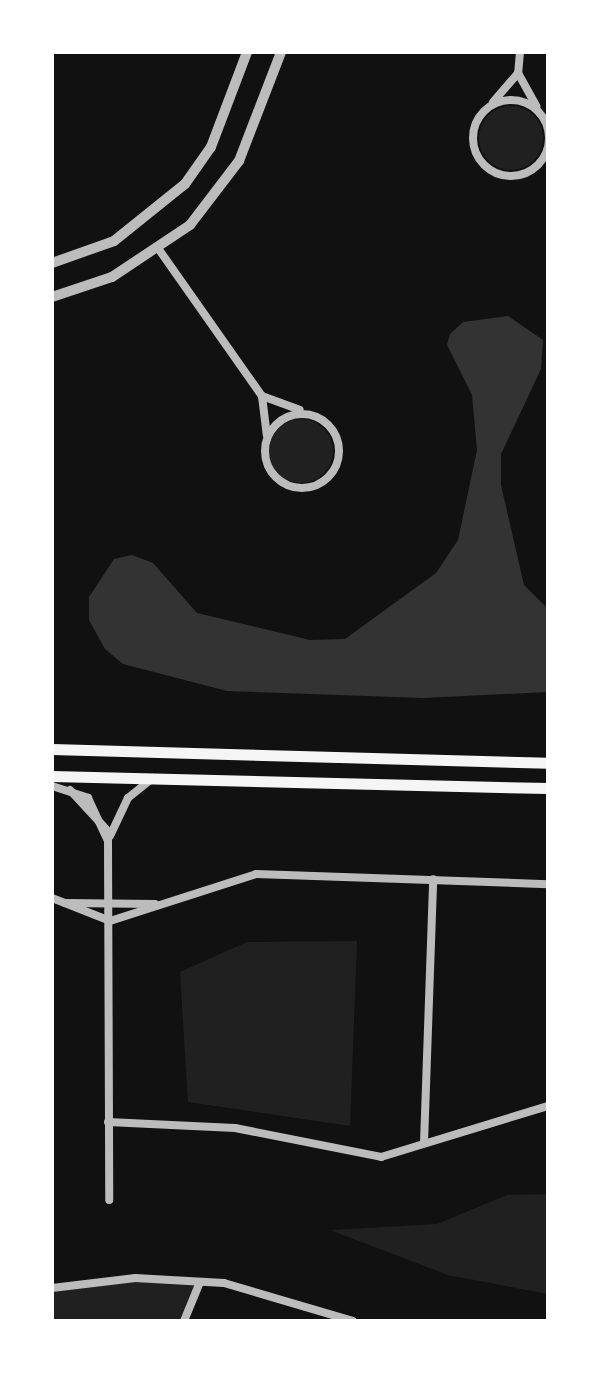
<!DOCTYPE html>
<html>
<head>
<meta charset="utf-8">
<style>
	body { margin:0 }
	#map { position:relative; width:600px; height:1373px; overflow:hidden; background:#111; font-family:Barlow,sans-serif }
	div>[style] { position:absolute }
	.green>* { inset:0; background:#202020 }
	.round { border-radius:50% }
	.water>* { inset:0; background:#333 }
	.minor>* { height:8px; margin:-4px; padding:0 4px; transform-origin:4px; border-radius:4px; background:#bcbcbc }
	.minor>.ring { margin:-4px; padding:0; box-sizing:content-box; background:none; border:8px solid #bcbcbc; border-radius:50% }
	.tertiary>* { height:10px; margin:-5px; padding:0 5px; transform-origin:5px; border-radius:5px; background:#bcbcbc }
	.secondary>* { height:11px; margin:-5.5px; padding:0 5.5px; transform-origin:5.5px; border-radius:5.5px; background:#f5f5f5 }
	span { translate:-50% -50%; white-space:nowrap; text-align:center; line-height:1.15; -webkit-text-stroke:8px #fff; paint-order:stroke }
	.frame { position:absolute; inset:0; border:54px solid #fff; pointer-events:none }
</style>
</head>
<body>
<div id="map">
	<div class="green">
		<i class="round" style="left:479px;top:106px;width:64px;height:64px"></i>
		<i class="round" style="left:269px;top:419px;width:64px;height:64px"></i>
		<i style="clip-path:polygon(357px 941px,350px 1126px,188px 1102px,180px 972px,247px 942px)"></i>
		<i style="clip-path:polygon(548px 1194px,548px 1294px,448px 1275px,330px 1230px,437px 1224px,507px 1195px)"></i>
		<i style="clip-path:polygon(166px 1279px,200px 1282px,184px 1321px,52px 1321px,52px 1288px)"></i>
	</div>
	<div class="water">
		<i style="clip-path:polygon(508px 316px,543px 340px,541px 369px,501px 454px,501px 485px,524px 585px,548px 609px,548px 692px,423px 698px,227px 691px,123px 664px,105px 649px,89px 620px,89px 597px,114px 559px,132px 555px,153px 563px,197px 613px,310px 640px,345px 639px,436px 573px,458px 540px,477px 450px,472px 395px,447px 345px,450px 334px,463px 322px)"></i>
	</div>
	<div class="minor">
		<i style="left:520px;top:52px;width:21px;rotate:95deg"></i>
		<i style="left:518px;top:73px;width:38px;rotate:61deg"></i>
		<i class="ring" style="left:473px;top:100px;width:68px;height:68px"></i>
		<i style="left:493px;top:102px;width:38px;rotate:-49deg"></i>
		<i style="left:160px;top:251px;width:177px;rotate:54.9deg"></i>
		<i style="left:262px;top:396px;width:39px;rotate:83deg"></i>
		<i style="left:262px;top:396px;width:40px;rotate:20.2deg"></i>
		<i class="ring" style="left:265px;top:414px;width:66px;height:66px"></i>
		<i style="left:52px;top:786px;width:38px;rotate:18deg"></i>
		<i style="left:88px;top:798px;width:47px;rotate:65.1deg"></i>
		<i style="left:108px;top:841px;width:359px;rotate:89.8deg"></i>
		<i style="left:70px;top:790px;width:53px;rotate:47.3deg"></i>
		<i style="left:110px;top:836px;width:42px;rotate:-64.7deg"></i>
		<i style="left:128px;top:798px;width:32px;rotate:-39deg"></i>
		<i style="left:52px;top:898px;width:62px;rotate:21.6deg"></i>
		<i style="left:110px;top:921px;width:153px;rotate:-17.8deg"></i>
		<i style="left:256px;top:874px;width:292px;rotate:2deg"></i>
		<i style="left:65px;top:903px;width:90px;rotate:0.6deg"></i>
		<i style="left:108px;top:1122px;width:127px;rotate:2.7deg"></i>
		<i style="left:235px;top:1128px;width:149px;rotate:11.2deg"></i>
		<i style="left:381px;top:1157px;width:175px;rotate:-17deg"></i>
		<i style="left:424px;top:1143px;width:264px;rotate:-88deg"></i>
		<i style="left:52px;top:1288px;width:84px;rotate:-6.9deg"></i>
		<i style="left:135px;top:1278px;width:89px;rotate:3.2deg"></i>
		<i style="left:224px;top:1283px;width:134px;rotate:16.4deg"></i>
		<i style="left:184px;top:1321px;width:42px;rotate:-67.7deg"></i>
	</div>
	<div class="tertiary">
		<i style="left:52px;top:263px;width:66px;rotate:-19.5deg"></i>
		<i style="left:114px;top:241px;width:91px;rotate:-38.8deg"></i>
		<i style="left:185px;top:184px;width:45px;rotate:-54.9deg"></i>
		<i style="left:211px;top:147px;width:102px;rotate:-69.2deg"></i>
		<i style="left:52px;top:297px;width:63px;rotate:-18.4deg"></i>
		<i style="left:112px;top:277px;width:94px;rotate:-33.7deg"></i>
		<i style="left:190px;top:225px;width:81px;rotate:-52.6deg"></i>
		<i style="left:239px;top:161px;width:117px;rotate:-68.9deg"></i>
	</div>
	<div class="secondary">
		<i style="left:52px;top:749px;width:496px;rotate:1.6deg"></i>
		<i style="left:52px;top:776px;width:496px;rotate:1.4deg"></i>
	</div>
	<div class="frame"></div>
</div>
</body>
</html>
